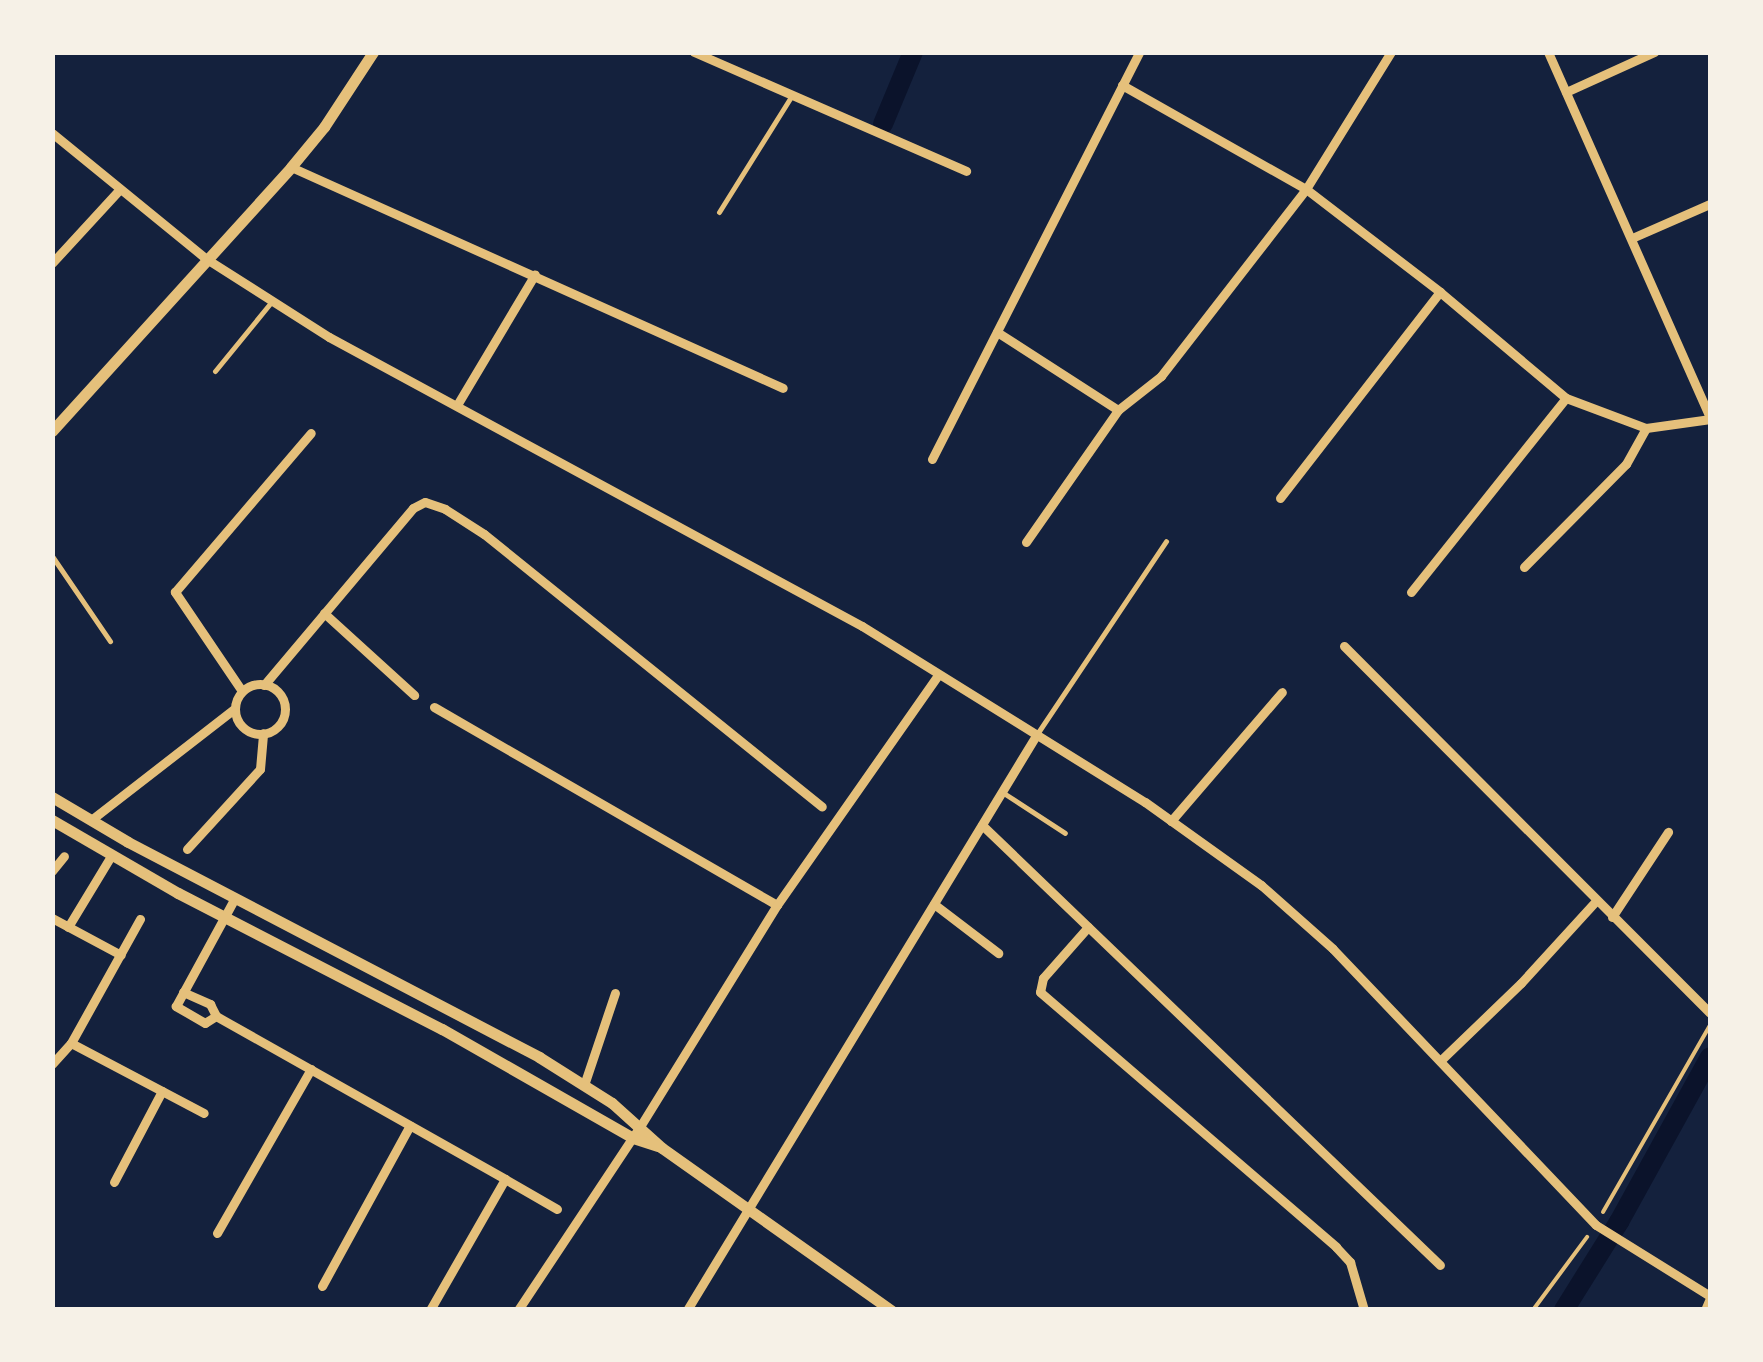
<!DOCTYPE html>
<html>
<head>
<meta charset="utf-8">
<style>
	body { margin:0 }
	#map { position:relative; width:1763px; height:1362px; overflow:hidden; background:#14213d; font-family:Inter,sans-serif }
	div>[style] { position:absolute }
	.canal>* { height:20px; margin:-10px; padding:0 10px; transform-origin:10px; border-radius:10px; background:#0b132b }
	.path>* { height:4px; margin:-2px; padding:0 2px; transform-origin:2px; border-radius:2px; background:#e5c07b }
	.service>* { height:5px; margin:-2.5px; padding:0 2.5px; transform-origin:2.5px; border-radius:2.5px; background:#e5c07b }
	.minor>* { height:9px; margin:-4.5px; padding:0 4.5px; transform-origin:4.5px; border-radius:4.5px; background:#e5c07b }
	.minor>.ring { margin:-4.5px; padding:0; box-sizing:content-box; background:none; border:9px solid #e5c07b; border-radius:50% }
	.tertiary>* { height:11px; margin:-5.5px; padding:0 5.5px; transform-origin:5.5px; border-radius:5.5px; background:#e5c07b }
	span { translate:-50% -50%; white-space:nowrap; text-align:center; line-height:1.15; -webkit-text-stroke:10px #f6f1e7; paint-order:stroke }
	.frame { position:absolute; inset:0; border:55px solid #f6f1e7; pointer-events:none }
</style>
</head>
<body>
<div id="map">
	<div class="canal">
		<i style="left:883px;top:124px;width:78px;rotate:-67.4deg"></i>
		<i style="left:1564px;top:1310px;width:104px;rotate:-58deg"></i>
		<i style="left:1619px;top:1222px;width:188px;rotate:-61.1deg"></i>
	</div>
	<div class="path">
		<i style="left:1603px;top:1212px;width:215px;rotate:-60.2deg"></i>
		<i style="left:1533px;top:1310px;width:91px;rotate:-53.5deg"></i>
	</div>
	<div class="service">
		<i style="left:719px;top:212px;width:138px;rotate:-58deg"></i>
		<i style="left:215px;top:371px;width:90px;rotate:-50.8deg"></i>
		<i style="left:52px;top:556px;width:103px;rotate:55.7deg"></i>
		<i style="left:1037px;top:734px;width:232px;rotate:-56.2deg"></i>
		<i style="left:1002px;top:792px;width:75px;rotate:33.1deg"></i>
	</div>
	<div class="minor">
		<i style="left:694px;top:52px;width:297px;rotate:23.6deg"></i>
		<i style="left:1548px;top:52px;width:399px;rotate:66.1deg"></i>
		<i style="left:1122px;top:85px;width:211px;rotate:29.5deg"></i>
		<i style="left:1306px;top:189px;width:169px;rotate:37.5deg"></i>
		<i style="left:1440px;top:292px;width:165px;rotate:40.1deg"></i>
		<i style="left:1566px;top:398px;width:85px;rotate:20.6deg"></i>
		<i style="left:1646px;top:428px;width:65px;rotate:-8deg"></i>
		<i style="left:1566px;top:92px;width:97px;rotate:-24.4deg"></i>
		<i style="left:52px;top:133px;width:198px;rotate:39.2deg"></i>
		<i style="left:205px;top:258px;width:147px;rotate:32.5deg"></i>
		<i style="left:329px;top:337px;width:606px;rotate:28.47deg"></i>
		<i style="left:862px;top:626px;width:333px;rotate:31.9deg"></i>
		<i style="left:1145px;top:802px;width:143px;rotate:35.6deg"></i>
		<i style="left:1261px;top:885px;width:96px;rotate:41.6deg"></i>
		<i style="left:1333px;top:949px;width:381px;rotate:46.4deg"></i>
		<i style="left:1596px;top:1225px;width:134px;rotate:31.9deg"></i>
		<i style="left:291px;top:167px;width:539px;rotate:24.19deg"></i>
		<i style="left:1632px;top:238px;width:85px;rotate:-23.6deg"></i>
		<i style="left:52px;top:263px;width:100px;rotate:-47.4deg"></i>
		<i style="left:997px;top:332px;width:144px;rotate:32.8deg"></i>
		<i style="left:457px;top:405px;width:152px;rotate:-59.2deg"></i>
		<i style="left:932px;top:459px;width:457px;rotate:-63deg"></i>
		<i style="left:1280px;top:498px;width:261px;rotate:-52.2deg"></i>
		<i style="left:1026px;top:542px;width:161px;rotate:-55.1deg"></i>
		<i style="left:1118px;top:410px;width:55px;rotate:-38.3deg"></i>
		<i style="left:1161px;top:376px;width:237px;rotate:-52.2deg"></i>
		<i style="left:1306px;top:189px;width:161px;rotate:-58.2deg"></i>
		<i style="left:1524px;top:567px;width:145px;rotate:-45.3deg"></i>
		<i style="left:1626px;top:464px;width:41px;rotate:-60.9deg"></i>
		<i style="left:1411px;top:592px;width:248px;rotate:-51.4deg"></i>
		<i style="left:324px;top:613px;width:122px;rotate:42.3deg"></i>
		<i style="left:1344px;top:646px;width:518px;rotate:45.08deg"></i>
		<i class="ring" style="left:235px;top:684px;width:41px;height:41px"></i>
		<i style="left:264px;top:685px;width:231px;rotate:-49.9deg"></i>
		<i style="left:413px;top:508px;width:13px;rotate:-27deg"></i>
		<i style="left:425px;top:502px;width:21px;rotate:19deg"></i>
		<i style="left:445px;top:509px;width:46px;rotate:32.7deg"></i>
		<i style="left:484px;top:534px;width:434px;rotate:38.9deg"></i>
		<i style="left:242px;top:691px;width:120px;rotate:-124.1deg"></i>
		<i style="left:175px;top:592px;width:209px;rotate:-49.5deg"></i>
		<i style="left:434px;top:707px;width:396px;rotate:30deg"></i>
		<i style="left:91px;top:820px;width:180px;rotate:-37.8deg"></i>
		<i style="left:1171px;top:821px;width:170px;rotate:-49.3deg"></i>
		<i style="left:982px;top:825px;width:635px;rotate:43.85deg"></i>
		<i style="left:187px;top:849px;width:108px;rotate:-47.6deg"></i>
		<i style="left:260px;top:769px;width:36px;rotate:-85deg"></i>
		<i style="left:52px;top:871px;width:19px;rotate:-51deg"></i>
		<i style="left:934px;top:904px;width:81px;rotate:37.4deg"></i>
		<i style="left:1612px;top:917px;width:102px;rotate:-56.6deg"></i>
		<i style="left:52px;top:918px;width:78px;rotate:28.2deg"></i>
		<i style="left:68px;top:927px;width:83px;rotate:-58.8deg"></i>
		<i style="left:1088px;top:927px;width:68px;rotate:131.4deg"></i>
		<i style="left:1043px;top:978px;width:14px;rotate:102deg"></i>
		<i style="left:1040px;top:992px;width:391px;rotate:40.7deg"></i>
		<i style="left:1336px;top:1247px;width:21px;rotate:47deg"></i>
		<i style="left:1350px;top:1262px;width:50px;rotate:73.7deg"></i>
		<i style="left:183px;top:992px;width:30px;rotate:24deg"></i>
		<i style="left:210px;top:1004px;width:13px;rotate:63deg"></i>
		<i style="left:216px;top:1016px;width:332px;rotate:29.4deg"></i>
		<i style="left:216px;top:1016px;width:13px;rotate:148deg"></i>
		<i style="left:205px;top:1023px;width:34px;rotate:-150deg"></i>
		<i style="left:176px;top:1006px;width:123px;rotate:-61.4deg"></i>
		<i style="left:71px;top:1043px;width:150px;rotate:27.8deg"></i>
		<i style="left:1440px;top:1061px;width:112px;rotate:-43.9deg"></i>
		<i style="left:1521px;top:983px;width:111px;rotate:-47.6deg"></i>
		<i style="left:52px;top:1064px;width:28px;rotate:-48deg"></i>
		<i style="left:71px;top:1043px;width:142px;rotate:-60.9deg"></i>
		<i style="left:584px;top:1085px;width:97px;rotate:-71.4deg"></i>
		<i style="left:114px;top:1182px;width:103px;rotate:-62.2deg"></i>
		<i style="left:217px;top:1233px;width:189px;rotate:-60.2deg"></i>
		<i style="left:322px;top:1286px;width:183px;rotate:-61.3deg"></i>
		<i style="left:430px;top:1310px;width:151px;rotate:-60.2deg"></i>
		<i style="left:505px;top:1179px;width:60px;rotate:30deg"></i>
		<i style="left:518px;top:1310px;width:222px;rotate:-56.4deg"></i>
		<i style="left:641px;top:1125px;width:259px;rotate:-58.3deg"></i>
		<i style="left:777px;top:905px;width:281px;rotate:-55deg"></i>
		<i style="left:687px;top:1310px;width:674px;rotate:-58.72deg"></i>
		<i style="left:1705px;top:1310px;width:13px;rotate:-67deg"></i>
	</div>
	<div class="tertiary">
		<i style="left:52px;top:431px;width:356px;rotate:-47.8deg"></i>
		<i style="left:291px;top:167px;width:52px;rotate:-50.5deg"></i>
		<i style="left:324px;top:127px;width:90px;rotate:-56.8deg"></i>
		<i style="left:52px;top:797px;width:88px;rotate:30.6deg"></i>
		<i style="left:128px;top:842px;width:464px;rotate:27.6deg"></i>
		<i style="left:539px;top:1057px;width:86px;rotate:32.2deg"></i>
		<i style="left:612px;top:1103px;width:67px;rotate:42deg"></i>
		<i style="left:662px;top:1148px;width:281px;rotate:35.3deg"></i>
		<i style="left:52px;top:820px;width:146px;rotate:30.1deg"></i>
		<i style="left:178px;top:893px;width:297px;rotate:27.3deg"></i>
		<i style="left:442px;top:1029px;width:220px;rotate:29.7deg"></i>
		<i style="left:633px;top:1138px;width:26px;rotate:18deg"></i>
	</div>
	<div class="frame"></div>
</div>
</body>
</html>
